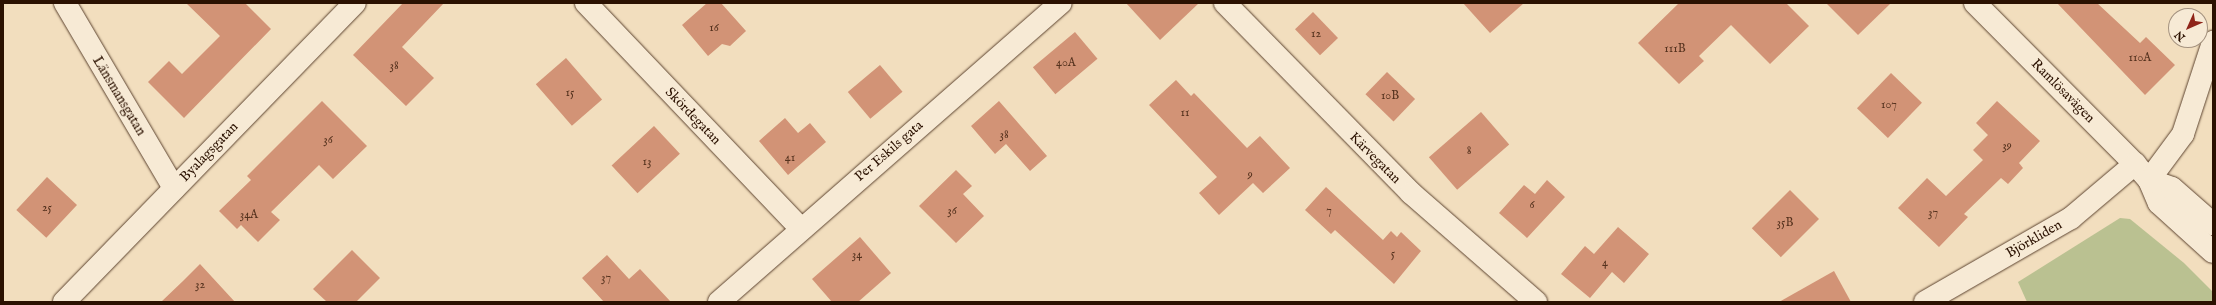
<!DOCTYPE html>
<html>
<head>
<meta charset="utf-8">
<style>
	body { margin:0 }
	#map { position:relative; width:2216px; height:305px; overflow:hidden; background:#f2debe; font-family:"IM FELL English",serif }
	div>[style] { position:absolute }
	.green>* { inset:0; background:#bac191 }
	.building>* { inset:0; background:#d29376; transform-origin:0 0 }
	.roads { filter:drop-shadow(0 0 1px #5d4430) drop-shadow(0 0 1px #5d4430) }
	.minor>* { height:22px; margin:-11px; padding:0 11px; transform-origin:11px; border-radius:11px; background:#f7ead5 }
	span { translate:-50% -50%; white-space:nowrap; text-align:center; line-height:1.15; -webkit-text-stroke:3.5px #f7ead5; paint-order:stroke }
	.number-label { font-size:12px; color:#55321e }
	.number-label span { -webkit-text-stroke-width:0 }
	.street-label { font-size:14px; color:#2b1101 }
	.frame { position:absolute; inset:0; border:4px solid #2b1101; pointer-events:none }
	.north { position:absolute; left:2168px; top:8px; width:40px; height:40px; box-sizing:border-box; background:#f7ead5; border:1px solid #a59380; border-radius:50%; rotate:225deg; font-size:11px; font-weight:700; line-height:16px; text-align:center; color:#2b1101 }
	.north::after { content:''; display:block; margin:auto; width:14px; height:18px; background:#8f2418; clip-path:polygon(50% 0,100% 100%,50% 72%,0 100%) }
</style>
</head>
<body>
<div id="map">
	<div class="green">
		<i style="clip-path:polygon(2120px 218px,2130px 219px,2184px 263px,2213px 292px,2213px 302px,2027px 302px,2018px 282px)"></i>
	</div>
	<div class="building">
		<i style="clip-path:polygon(186px 3px,245px 3px,271px 29px,184px 118px,148px 82px,169px 61px,182px 74px,220px 36px)"></i>
		<i style="clip-path:polygon(403px 3px,444px 3px,402px 47px,434px 78px,406px 106px,353px 55px)"></i>
		<i style="clip-path:polygon(707px 3px,721px 3px,746px 31px,730px 46px,722px 44px,708px 56px,682px 25px)"></i>
		<i style="clip-path:polygon(1126px 3px,1199px 3px,1160px 40px)"></i>
		<i style="clip-path:polygon(1463px 3px,1524px 3px,1490px 33px)"></i>
		<i style="clip-path:polygon(1679px 3px,1786px 3px,1809px 26px,1770px 64px,1731px 25px,1699px 56px,1704px 61px,1679px 84px,1638px 43px)"></i>
		<i style="clip-path:polygon(1826px 3px,1891px 3px,1858px 35px)"></i>
		<i style="clip-path:polygon(2057px 3px,2097px 3px,2140px 43px,2146px 37px,2175px 65px,2145px 95px)"></i>
		<i style="left:1313px;top:12px;width:36px;height:25px;rotate:46deg"></i>
		<i style="left:1075px;top:32px;width:35px;height:55px;rotate:50deg"></i>
		<i style="left:566px;top:58px;width:55px;height:40px;rotate:49deg"></i>
		<i style="left:880px;top:65px;width:35px;height:42px;rotate:50deg"></i>
		<i style="left:1387px;top:72px;width:39px;height:31px;rotate:44deg"></i>
		<i style="left:1891px;top:73px;width:43px;height:49px;rotate:44deg"></i>
		<i style="clip-path:polygon(1176px 80px,1191px 96px,1194px 93px,1247px 148px,1260px 136px,1290px 168px,1263px 193px,1253px 183px,1219px 215px,1199px 193px,1217px 177px,1149px 105px)"></i>
		<i style="clip-path:polygon(322px 101px,367px 146px,333px 179px,319px 165px,271px 212px,280px 220px,258px 242px,241px 225px,237px 229px,219px 211px,251px 180px,247px 176px)"></i>
		<i style="clip-path:polygon(999px 101px,1047px 156px,1030px 171px,1006px 144px,995px 154px,971px 126px)"></i>
		<i style="clip-path:polygon(1997px 101px,2040px 141px,2019px 163px,2023px 168px,2008px 184px,2001px 178px,1964px 214px,1968px 217px,1939px 247px,1898px 208px,1927px 178px,1946px 196px,1983px 160px,1973px 150px,1988px 135px,1976px 123px)"></i>
		<i style="left:1481px;top:112px;width:43px;height:69px;rotate:49deg"></i>
		<i style="clip-path:polygon(785px 118px,798px 133px,810px 123px,826px 142px,788px 175px,759px 141px)"></i>
		<i style="left:654px;top:126px;width:38px;height:58px;rotate:47deg"></i>
		<i style="clip-path:polygon(956px 170px,972px 186px,963px 194px,984px 216px,956px 243px,919px 206px)"></i>
		<i style="left:47px;top:177px;width:41px;height:45px;rotate:43deg"></i>
		<i style="clip-path:polygon(1547px 180px,1565px 197px,1527px 238px,1499px 213px,1524px 185px,1535px 194px)"></i>
		<i style="clip-path:polygon(1326px 187px,1383px 240px,1391px 231px,1397px 237px,1401px 232px,1421px 251px,1394px 284px,1335px 230px,1331px 234px,1305px 210px)"></i>
		<i style="left:1790px;top:190px;width:41px;height:54px;rotate:45deg"></i>
		<i style="clip-path:polygon(1618px 227px,1649px 254px,1624px 283px,1612px 272px,1590px 298px,1561px 274px,1585px 246px,1594px 254px)"></i>
		<i style="clip-path:polygon(860px 237px,891px 273px,858px 302px,832px 302px,812px 279px)"></i>
		<i style="clip-path:polygon(352px 250px,380px 278px,356px 302px,327px 302px,313px 289px)"></i>
		<i style="clip-path:polygon(607px 255px,629px 279px,640px 269px,671px 302px,604px 302px,582px 278px)"></i>
		<i style="clip-path:polygon(200px 264px,235px 302px,161px 302px,183px 281px)"></i>
		<i style="clip-path:polygon(1834px 271px,1851px 302px,1779px 302px)"></i>
	</div>
	<div class="roads">
		<div class="minor">
			<i style="left:65px;top:3px;width:215px;rotate:59.5deg"></i>
			<i style="left:586px;top:3px;width:311px;rotate:46.4deg"></i>
			<i style="left:1225px;top:3px;width:266px;rotate:45.6deg"></i>
			<i style="left:1411px;top:193px;width:166px;rotate:41.1deg"></i>
			<i style="left:1975px;top:3px;width:227px;rotate:45.2deg"></i>
			<i style="left:2135px;top:164px;width:21px;rotate:49deg"></i>
			<i style="left:2149px;top:180px;width:25px;rotate:67deg"></i>
			<i style="left:2159px;top:203px;width:73px;rotate:42.2deg"></i>
			<i style="left:2149px;top:180px;width:57px;rotate:-53.5deg"></i>
			<i style="left:2183px;top:134px;width:97px;rotate:-71.9deg"></i>
			<i style="left:2149px;top:180px;width:24px;rotate:19deg"></i>
			<i style="left:2172px;top:188px;width:55px;rotate:41.3deg"></i>
			<i style="left:64px;top:302px;width:417px;rotate:-45.8deg"></i>
			<i style="left:719px;top:302px;width:454px;rotate:-41.2deg"></i>
			<i style="left:1925px;top:302px;width:168px;rotate:-29.9deg"></i>
			<i style="left:2071px;top:218px;width:84px;rotate:-40.2deg"></i>
		</div>
	</div>
	<div class="number-label">
		<span style="left:714px;top:28px">16</span>
		<span style="left:1316px;top:34px">12</span>
		<span style="left:1675px;top:49px">111B</span>
		<span style="left:2140px;top:58px">110A</span>
		<span style="left:1066px;top:63px">40A</span>
		<span style="left:394px;top:66px">38</span>
		<span style="left:570px;top:93px">15</span>
		<span style="left:1390px;top:96px">10B</span>
		<span style="left:1889px;top:105px">107</span>
		<span style="left:1185px;top:113px">11</span>
		<span style="left:1004px;top:135px">38</span>
		<span style="left:328px;top:140px">36</span>
		<span style="left:2007px;top:146px">39</span>
		<span style="left:1469px;top:151px">8</span>
		<span style="left:790px;top:158px">41</span>
		<span style="left:647px;top:162px">13</span>
		<span style="left:1250px;top:175px">9</span>
		<span style="left:1532px;top:205px">6</span>
		<span style="left:47px;top:208px">25</span>
		<span style="left:952px;top:211px">36</span>
		<span style="left:1329px;top:211px">7</span>
		<span style="left:1933px;top:213px">37</span>
		<span style="left:249px;top:215px">34A</span>
		<span style="left:1785px;top:223px">35B</span>
		<span style="left:1393px;top:254px">5</span>
		<span style="left:857px;top:255px">34</span>
		<span style="left:1605px;top:263px">4</span>
		<span style="left:606px;top:278px">37</span>
		<span style="left:200px;top:285px">32</span>
	</div>
	<div class="street-label">
		<span style="left:2063px;top:91px;rotate:45deg">Ramlösavägen</span>
		<span style="left:119px;top:96px;rotate:59deg">Länsmansgatan</span>
		<span style="left:693px;top:116px;rotate:46deg">Skördegatan</span>
		<span style="left:889px;top:151px;rotate:-41deg">Per Eskils gata</span>
		<span style="left:209px;top:152px;rotate:-46deg">Byalagsgatan</span>
		<span style="left:1375px;top:158px;rotate:45deg">Kärvegatan</span>
		<span style="left:2034px;top:239px;rotate:-30deg">Björkliden</span>
	</div>
	<div class="frame"></div>
	<div class="north">N</div>
</div>
</body>
</html>
